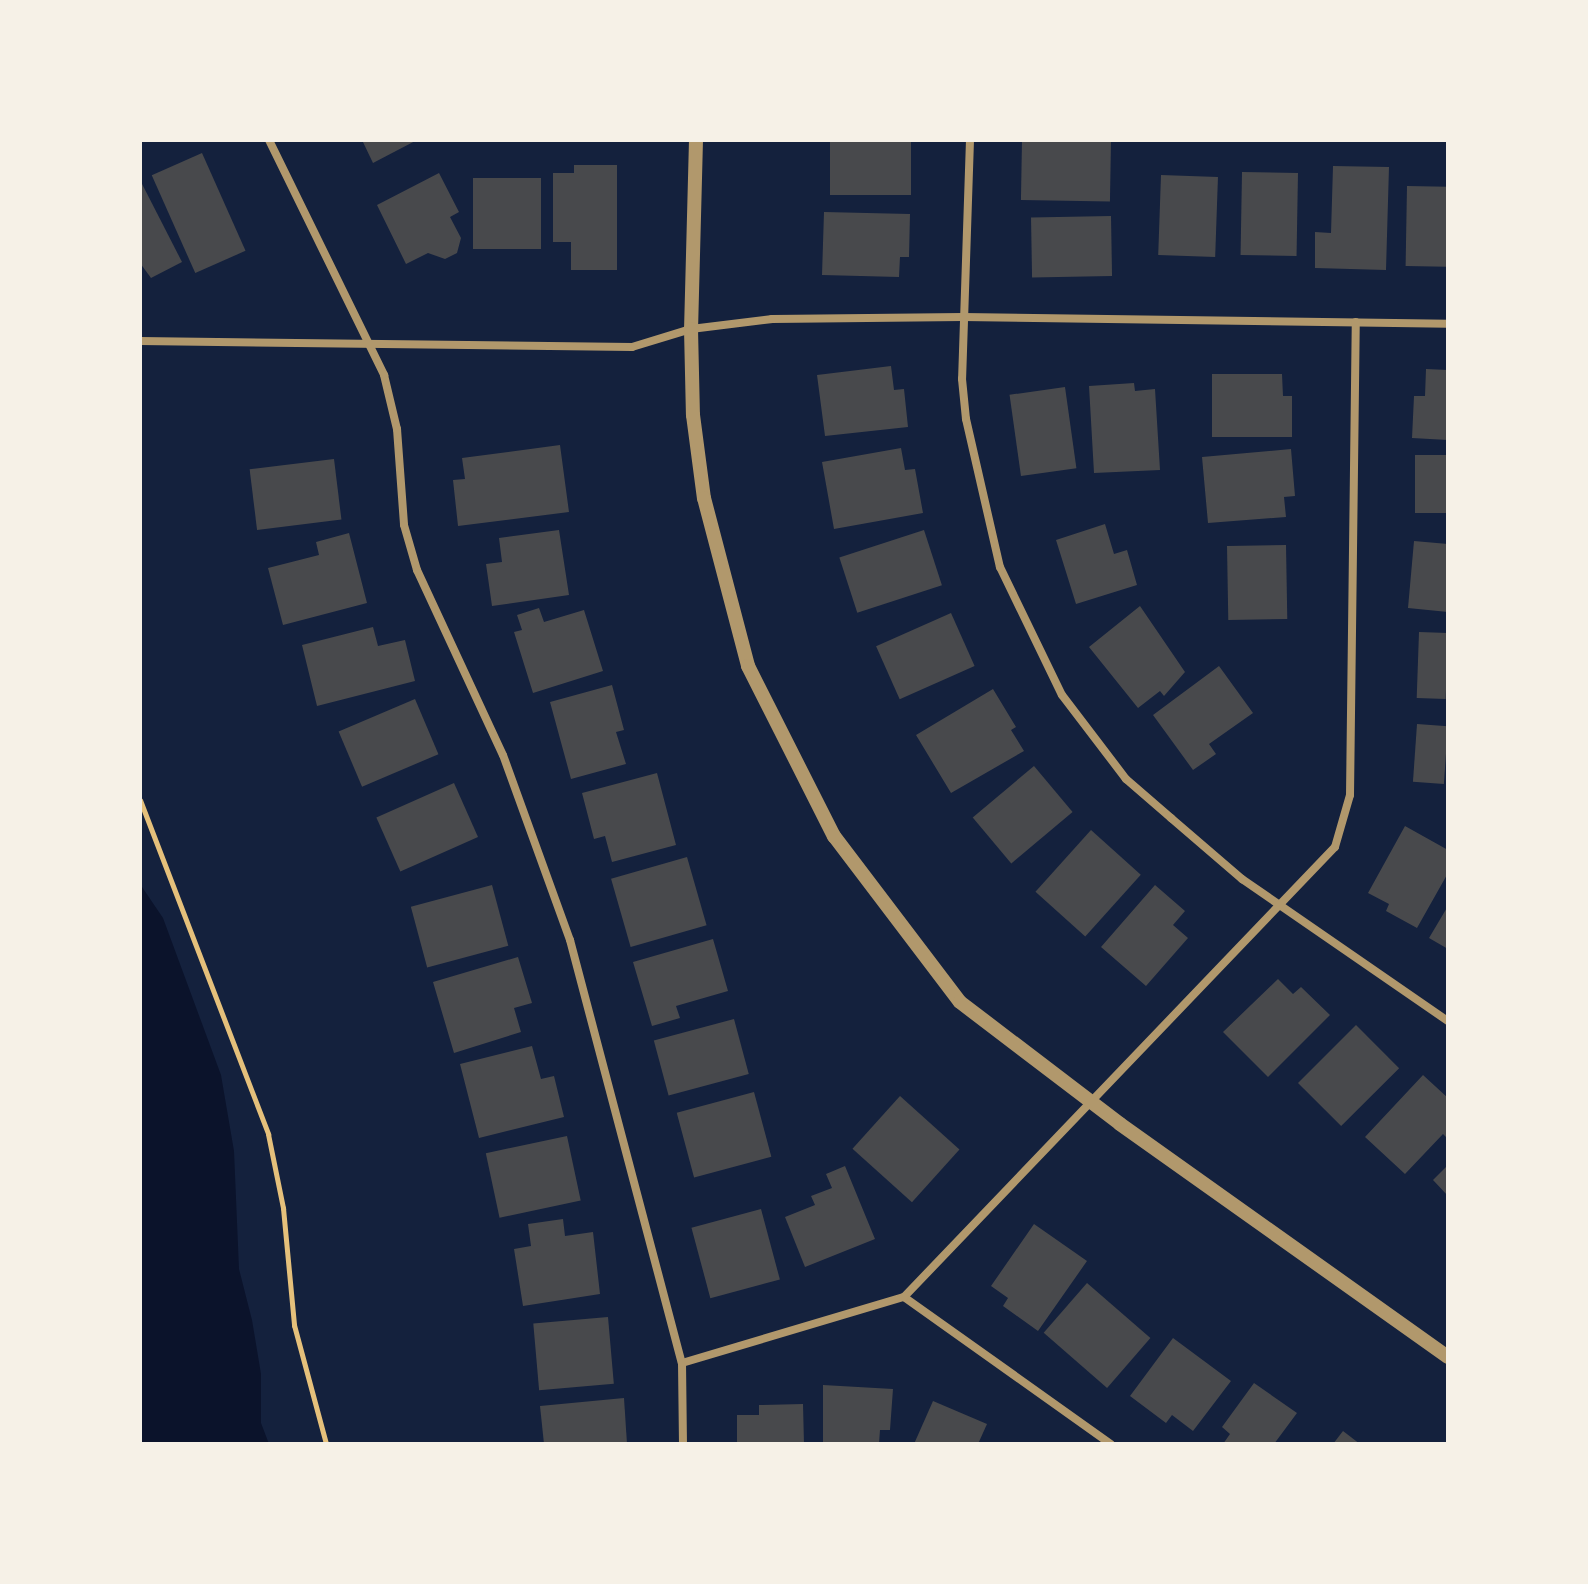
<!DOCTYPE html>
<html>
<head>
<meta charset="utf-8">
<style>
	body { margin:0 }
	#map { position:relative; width:1588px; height:1584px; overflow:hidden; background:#14213d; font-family:"Titillium Web",sans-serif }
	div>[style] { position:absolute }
	.water>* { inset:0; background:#0b132b }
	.building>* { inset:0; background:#48494c; transform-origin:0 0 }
	.path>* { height:5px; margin:-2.5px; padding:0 2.5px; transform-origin:2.5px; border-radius:2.5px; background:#e5c07b }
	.minor>* { height:8px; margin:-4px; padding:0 4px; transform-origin:4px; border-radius:4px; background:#b1986c }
	.tertiary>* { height:14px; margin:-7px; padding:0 7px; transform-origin:7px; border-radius:7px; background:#b1986c }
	span { translate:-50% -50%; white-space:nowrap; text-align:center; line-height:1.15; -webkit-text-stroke:8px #f6f1e7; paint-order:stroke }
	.frame { position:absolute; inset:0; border:142px solid #f6f1e7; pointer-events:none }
</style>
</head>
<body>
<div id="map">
	<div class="water">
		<i style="clip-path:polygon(140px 884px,163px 918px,221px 1075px,234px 1151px,239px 1269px,252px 1320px,261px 1374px,261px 1423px,269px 1444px,140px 1444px)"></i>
	</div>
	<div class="building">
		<i style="clip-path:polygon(362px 140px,417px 140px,373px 163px)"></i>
		<i style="left:830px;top:140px;width:81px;height:55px"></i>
		<i style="left:1022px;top:140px;width:89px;height:60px;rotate:1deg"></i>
		<i style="left:202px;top:153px;width:107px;height:55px;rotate:66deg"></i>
		<i style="clip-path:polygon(574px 165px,617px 165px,617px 270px,571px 270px,571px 242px,553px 242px,553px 173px,574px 173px)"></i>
		<i style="clip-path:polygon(1333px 166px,1389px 167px,1386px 270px,1315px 268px,1315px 232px,1331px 233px)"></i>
		<i style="left:1242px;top:172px;width:56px;height:83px;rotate:1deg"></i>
		<i style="clip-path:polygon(439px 173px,459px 212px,450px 217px,461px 238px,457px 253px,445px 259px,428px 253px,406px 264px,377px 205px)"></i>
		<i style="left:1161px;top:175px;width:57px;height:80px;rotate:2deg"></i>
		<i style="left:473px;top:178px;width:68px;height:71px"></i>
		<i style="clip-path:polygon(140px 180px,182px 262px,151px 278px,140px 263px)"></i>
		<i style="left:1407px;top:186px;width:41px;height:80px;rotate:1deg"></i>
		<i style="clip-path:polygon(824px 212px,910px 214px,909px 257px,900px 257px,899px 277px,822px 275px)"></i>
		<i style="left:1111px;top:216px;width:60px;height:80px;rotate:89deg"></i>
		<i style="clip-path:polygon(891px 366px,894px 390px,904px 389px,908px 427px,825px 436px,817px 375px)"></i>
		<i style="clip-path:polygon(1426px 369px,1448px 370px,1448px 440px,1412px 438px,1414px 396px,1425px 396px)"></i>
		<i style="clip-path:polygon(1212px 374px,1282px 374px,1283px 396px,1292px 396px,1292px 437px,1212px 437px)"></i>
		<i style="clip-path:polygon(1134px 383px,1135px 391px,1155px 389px,1160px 470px,1094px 473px,1089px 386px)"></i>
		<i style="left:1065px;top:387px;width:82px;height:56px;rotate:82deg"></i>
		<i style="clip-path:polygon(560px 445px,569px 512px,458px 526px,453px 480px,465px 479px,462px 458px)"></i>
		<i style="clip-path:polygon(901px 448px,905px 470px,915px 469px,923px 513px,834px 529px,822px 462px)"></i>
		<i style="clip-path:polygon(1291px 449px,1295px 496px,1284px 497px,1286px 517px,1208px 523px,1202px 457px)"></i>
		<i style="left:1415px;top:455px;width:33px;height:58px"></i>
		<i style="left:334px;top:459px;width:61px;height:85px;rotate:83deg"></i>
		<i style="clip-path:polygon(1105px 524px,1114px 554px,1127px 550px,1137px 585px,1076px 604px,1056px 540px)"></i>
		<i style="clip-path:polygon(559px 530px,569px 595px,492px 606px,486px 564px,502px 562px,499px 538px)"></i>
		<i style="left:924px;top:530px;width:58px;height:89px;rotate:72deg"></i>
		<i style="clip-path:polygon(349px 533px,367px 603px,283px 625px,268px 568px,319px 555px,316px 542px)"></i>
		<i style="clip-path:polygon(1414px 541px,1448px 544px,1448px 612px,1408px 608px)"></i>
		<i style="left:1286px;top:545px;width:74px;height:59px;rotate:89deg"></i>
		<i style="clip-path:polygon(1140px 606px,1185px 672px,1164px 696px,1160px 691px,1138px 708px,1089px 647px)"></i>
		<i style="clip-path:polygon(539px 608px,544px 622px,584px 610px,603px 671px,533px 693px,514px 632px,522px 630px,517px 615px)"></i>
		<i style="left:951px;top:613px;width:58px;height:82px;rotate:66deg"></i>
		<i style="clip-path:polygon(373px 627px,378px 646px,405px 640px,415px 681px,317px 706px,302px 645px)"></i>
		<i style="left:1419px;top:632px;width:29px;height:66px;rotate:2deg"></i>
		<i style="clip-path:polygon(1219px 666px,1253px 713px,1209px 744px,1216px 754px,1193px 770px,1153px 715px)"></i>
		<i style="clip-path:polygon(612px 685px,624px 730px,616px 732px,626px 764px,571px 779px,550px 702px)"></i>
		<i style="clip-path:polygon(993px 689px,1016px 727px,1011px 730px,1024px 751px,951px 793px,916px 735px)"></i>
		<i style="left:415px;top:699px;width:60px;height:83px;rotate:67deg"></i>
		<i style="left:1417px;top:724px;width:31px;height:58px;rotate:4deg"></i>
		<i style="left:1034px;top:766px;width:60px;height:80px;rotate:50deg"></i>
		<i style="clip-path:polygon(657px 773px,676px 845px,612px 862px,605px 836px,594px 839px,582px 793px)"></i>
		<i style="left:454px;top:783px;width:59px;height:85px;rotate:66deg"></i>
		<i style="clip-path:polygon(1405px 826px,1448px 850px,1448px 873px,1417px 928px,1386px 911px,1389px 904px,1368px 893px)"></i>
		<i style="left:1091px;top:830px;width:67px;height:83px;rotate:42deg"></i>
		<i style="left:687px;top:857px;width:71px;height:79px;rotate:74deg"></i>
		<i style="left:492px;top:885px;width:63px;height:84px;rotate:75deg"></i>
		<i style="clip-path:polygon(1155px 885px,1185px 911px,1173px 925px,1188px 938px,1146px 986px,1101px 947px)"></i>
		<i style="clip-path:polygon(1448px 906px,1448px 949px,1429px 938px)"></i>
		<i style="clip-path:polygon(713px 939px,728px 991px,676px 1006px,680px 1018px,652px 1026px,633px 962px)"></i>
		<i style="clip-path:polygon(518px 957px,532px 1003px,514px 1008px,521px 1032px,454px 1053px,433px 982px)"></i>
		<i style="clip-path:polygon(1278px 979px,1293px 994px,1301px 987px,1330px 1015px,1268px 1077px,1223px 1032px)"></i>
		<i style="left:734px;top:1019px;width:57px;height:83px;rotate:75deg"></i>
		<i style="left:1356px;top:1025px;width:61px;height:82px;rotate:45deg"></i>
		<i style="clip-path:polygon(532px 1046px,541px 1079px,554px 1076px,564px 1117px,479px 1138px,460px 1064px)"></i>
		<i style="clip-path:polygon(1423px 1075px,1448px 1098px,1448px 1139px,1443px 1134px,1405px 1174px,1365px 1137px)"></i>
		<i style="left:754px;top:1092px;width:67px;height:80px;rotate:75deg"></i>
		<i style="left:900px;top:1096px;width:80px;height:71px;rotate:42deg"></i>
		<i style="left:567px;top:1136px;width:66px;height:83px;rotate:78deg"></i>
		<i style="clip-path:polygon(1448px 1165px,1448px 1196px,1433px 1180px)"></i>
		<i style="clip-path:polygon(845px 1166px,875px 1239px,805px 1267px,785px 1217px,815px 1205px,811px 1196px,832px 1188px,826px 1174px)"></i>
		<i style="left:761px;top:1209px;width:73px;height:72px;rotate:75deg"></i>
		<i style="clip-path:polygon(563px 1219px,565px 1236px,593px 1232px,600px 1294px,523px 1306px,514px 1249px,531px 1246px,528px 1224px)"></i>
		<i style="clip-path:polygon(1034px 1224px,1087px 1261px,1038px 1331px,1003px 1306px,1008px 1298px,991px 1286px)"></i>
		<i style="left:1087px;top:1283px;width:84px;height:66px;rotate:41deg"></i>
		<i style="left:608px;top:1317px;width:67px;height:75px;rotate:85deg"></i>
		<i style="clip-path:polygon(1173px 1338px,1231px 1381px,1193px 1431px,1172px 1415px,1166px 1423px,1130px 1396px)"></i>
		<i style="clip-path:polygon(1254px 1383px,1297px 1413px,1274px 1444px,1223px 1444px,1230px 1434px,1222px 1427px)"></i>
		<i style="clip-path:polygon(823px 1385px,893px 1389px,890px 1430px,880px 1430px,879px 1444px,823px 1444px)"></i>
		<i style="clip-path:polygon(624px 1398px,627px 1444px,544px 1444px,540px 1406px)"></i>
		<i style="clip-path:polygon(933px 1401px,987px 1424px,978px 1444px,914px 1444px)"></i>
		<i style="clip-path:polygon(803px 1404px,804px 1444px,737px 1444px,737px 1415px,759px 1415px,759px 1405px)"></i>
		<i style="clip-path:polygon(1343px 1431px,1360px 1444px,1333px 1444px)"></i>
	</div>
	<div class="path">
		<i style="left:140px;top:800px;width:358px;rotate:69deg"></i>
		<i style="left:268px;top:1134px;width:76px;rotate:78.5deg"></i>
		<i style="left:283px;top:1208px;width:118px;rotate:84.6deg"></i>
		<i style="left:294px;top:1325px;width:123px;rotate:74.9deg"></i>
	</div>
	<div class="minor">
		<i style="left:269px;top:140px;width:262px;rotate:63.9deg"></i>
		<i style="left:384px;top:375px;width:56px;rotate:76.5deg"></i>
		<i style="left:397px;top:429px;width:96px;rotate:85.8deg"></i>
		<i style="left:404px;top:525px;width:47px;rotate:73.9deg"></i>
		<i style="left:417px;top:570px;width:204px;rotate:65.1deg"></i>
		<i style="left:503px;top:755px;width:197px;rotate:70.1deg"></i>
		<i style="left:570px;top:940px;width:438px;rotate:75.2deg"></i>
		<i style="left:682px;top:1363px;width:81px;rotate:89.3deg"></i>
		<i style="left:970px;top:140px;width:239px;rotate:91.9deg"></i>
		<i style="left:962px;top:379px;width:40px;rotate:84.3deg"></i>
		<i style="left:966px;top:419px;width:152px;rotate:77.1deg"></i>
		<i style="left:1000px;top:567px;width:142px;rotate:64.2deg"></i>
		<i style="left:1062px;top:695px;width:106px;rotate:52.7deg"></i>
		<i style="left:1126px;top:779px;width:60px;rotate:40.9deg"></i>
		<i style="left:1171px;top:818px;width:94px;rotate:40.7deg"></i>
		<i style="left:1242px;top:879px;width:250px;rotate:34.6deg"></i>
		<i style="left:140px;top:341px;width:492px;rotate:0.7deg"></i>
		<i style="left:632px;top:347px;width:62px;rotate:-17deg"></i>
		<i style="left:691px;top:329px;width:82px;rotate:-7deg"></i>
		<i style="left:772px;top:319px;width:191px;rotate:-0.6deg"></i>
		<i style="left:963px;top:317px;width:485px;rotate:0.8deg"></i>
		<i style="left:904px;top:1297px;width:254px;rotate:35.4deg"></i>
		<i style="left:682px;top:1363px;width:232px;rotate:-16.6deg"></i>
		<i style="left:904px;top:1297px;width:623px;rotate:-46.24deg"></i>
		<i style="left:1335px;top:847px;width:54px;rotate:-73.9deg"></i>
		<i style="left:1350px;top:795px;width:473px;rotate:-89.3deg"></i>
	</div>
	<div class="tertiary">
		<i style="left:696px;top:140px;width:189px;rotate:91.5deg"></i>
		<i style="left:691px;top:329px;width:86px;rotate:88.7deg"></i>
		<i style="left:693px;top:415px;width:84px;rotate:82.5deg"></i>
		<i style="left:704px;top:498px;width:174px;rotate:75.3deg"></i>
		<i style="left:748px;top:666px;width:191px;rotate:63.2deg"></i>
		<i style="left:834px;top:836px;width:208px;rotate:52.8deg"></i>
		<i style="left:960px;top:1002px;width:201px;rotate:37.3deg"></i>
		<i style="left:1120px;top:1124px;width:402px;rotate:35.4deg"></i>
	</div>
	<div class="frame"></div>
</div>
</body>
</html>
